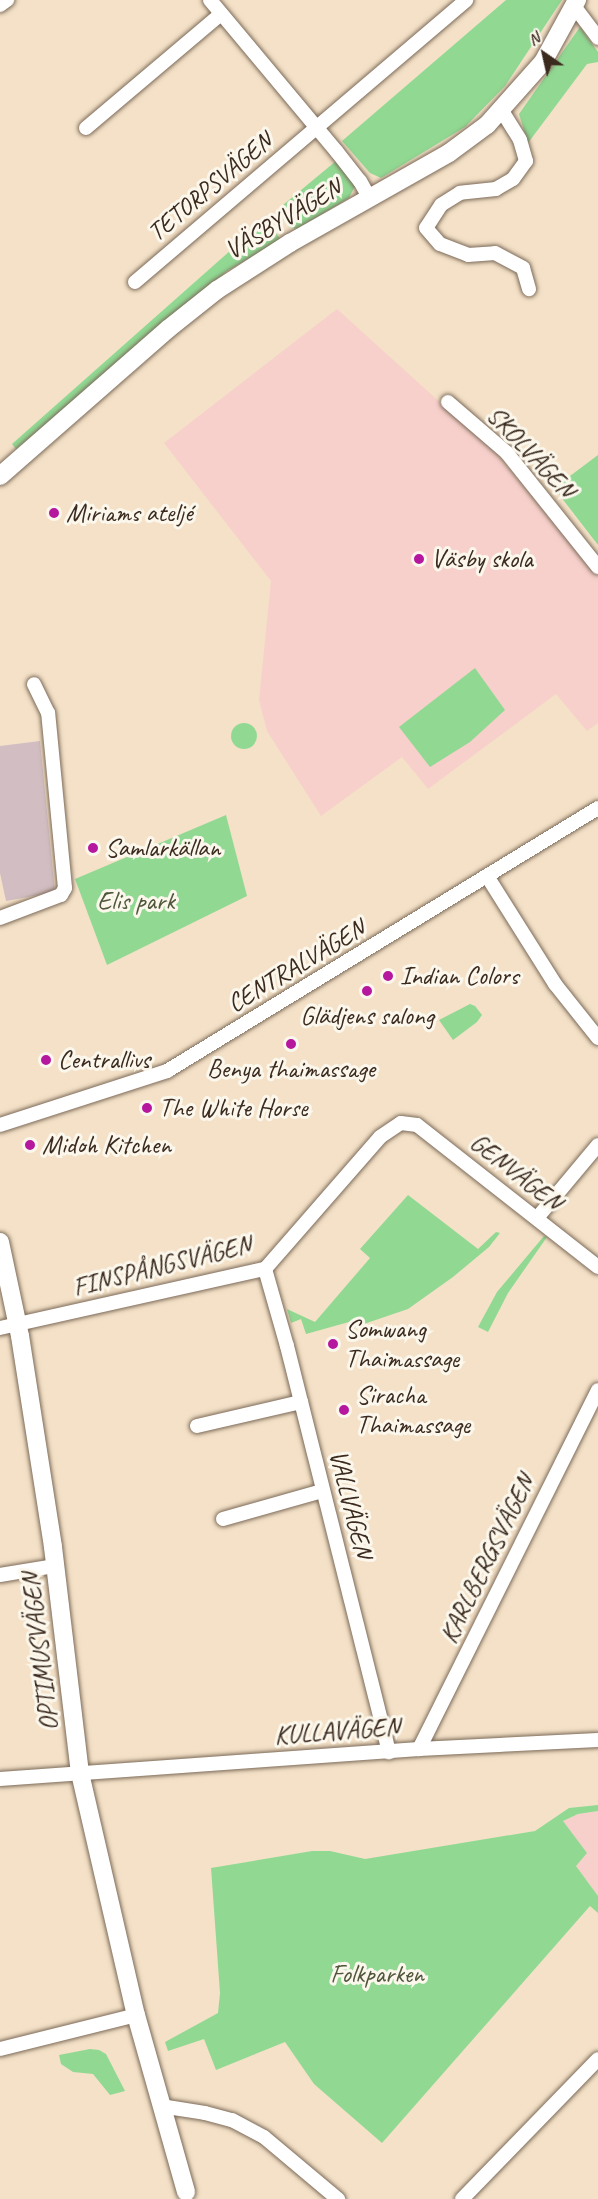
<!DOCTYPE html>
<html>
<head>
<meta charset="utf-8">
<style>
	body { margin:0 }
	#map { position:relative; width:598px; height:2199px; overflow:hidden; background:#f4e1c7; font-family:Caveat,sans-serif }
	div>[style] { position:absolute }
	.built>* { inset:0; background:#f7d0cb }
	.industrial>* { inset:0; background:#d2bec2 }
	.green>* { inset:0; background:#91d993 }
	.round { border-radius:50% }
	.roads { filter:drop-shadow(0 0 2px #7c6a59) drop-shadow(0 0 2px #7c6a59) }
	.minor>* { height:14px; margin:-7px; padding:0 7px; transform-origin:7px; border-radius:7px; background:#fff }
	.tertiary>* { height:18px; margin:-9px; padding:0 9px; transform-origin:9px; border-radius:9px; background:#fff }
	.dots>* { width:16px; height:16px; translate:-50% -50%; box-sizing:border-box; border:3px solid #fbf7ec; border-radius:50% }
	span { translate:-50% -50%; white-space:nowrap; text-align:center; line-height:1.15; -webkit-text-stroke:6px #fbf7ec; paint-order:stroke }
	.street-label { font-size:26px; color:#3b2a1e }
	.poi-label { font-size:26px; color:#3b2a1e }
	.left { translate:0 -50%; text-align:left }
	.park-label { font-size:26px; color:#50563b }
	.north { position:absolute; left:514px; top:24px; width:60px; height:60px; -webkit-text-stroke:4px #fbf7ec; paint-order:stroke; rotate:326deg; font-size:16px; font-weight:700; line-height:24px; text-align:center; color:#3b2a1e }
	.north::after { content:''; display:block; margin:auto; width:21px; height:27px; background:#3b2a1e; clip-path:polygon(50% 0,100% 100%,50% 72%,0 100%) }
</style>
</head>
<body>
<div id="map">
	<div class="built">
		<i style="clip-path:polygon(337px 309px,496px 453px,598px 576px,598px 723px,587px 731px,556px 694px,428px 789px,402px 757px,321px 816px,267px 731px,259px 700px,271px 581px,164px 443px)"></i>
		<i style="clip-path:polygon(598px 1811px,598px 1896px,576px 1866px,563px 1821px,578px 1814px)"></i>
	</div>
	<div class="industrial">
		<i style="clip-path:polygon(40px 741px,55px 892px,6px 901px,0 873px,0 746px)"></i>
	</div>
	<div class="green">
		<i style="clip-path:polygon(506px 0,562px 0,505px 86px,465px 127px,381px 178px,370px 173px,342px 141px)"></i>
		<i style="clip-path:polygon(580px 27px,598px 52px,598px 62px,587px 64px,528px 143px,519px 114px)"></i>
		<i style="clip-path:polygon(336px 161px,355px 186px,349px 198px,297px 229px,289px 227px,281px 216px,283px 205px)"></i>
		<i style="clip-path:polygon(266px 219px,281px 240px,227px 271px,16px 449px,12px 444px)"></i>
		<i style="clip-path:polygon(598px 455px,598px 545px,554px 488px)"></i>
		<i style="clip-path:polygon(475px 668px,505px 710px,470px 742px,430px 767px,399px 727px)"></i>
		<i class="round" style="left:231px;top:723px;width:26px;height:26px"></i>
		<i style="clip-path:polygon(226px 815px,247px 896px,107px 965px,75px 879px)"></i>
		<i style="clip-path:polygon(470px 1004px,475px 1006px,482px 1015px,477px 1022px,453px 1040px,439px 1020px)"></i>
		<i style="clip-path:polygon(408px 1195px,478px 1249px,496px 1232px,500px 1233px,489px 1247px,453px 1277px,408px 1309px,358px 1326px,356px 1320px,306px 1334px,301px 1319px,291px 1323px,287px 1309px,315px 1322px,370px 1258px,360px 1249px)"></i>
		<i style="clip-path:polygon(544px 1236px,547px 1237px,508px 1293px,488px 1332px,478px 1327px,497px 1292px)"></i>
		<i style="clip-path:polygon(598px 1805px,598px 1811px,578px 1814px,563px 1821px,587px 1853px,576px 1866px,598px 1896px,598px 1913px,590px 1906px,382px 2143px,314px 2084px,285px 2042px,216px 2070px,204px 2039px,168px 2051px,165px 2042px,218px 2013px,220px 1993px,211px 1868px,312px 1851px,330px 1851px,365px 1859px,535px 1831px,569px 1808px)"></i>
		<i style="clip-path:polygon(90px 2049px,99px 2050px,106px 2054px,125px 2091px,110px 2095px,93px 2074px,73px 2072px,61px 2064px,59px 2055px)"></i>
	</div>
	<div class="roads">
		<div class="minor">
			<i style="left:210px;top:0;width:198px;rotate:50.1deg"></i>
			<i style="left:337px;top:152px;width:37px;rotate:52deg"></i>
			<i style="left:360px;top:181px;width:18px;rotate:61deg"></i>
			<i style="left:0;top:5px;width:9px;rotate:-36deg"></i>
			<i style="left:574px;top:6px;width:40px;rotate:53deg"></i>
			<i style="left:502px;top:111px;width:34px;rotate:58deg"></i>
			<i style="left:520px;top:140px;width:22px;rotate:74deg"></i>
			<i style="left:526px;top:161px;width:22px;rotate:126deg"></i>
			<i style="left:513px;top:179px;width:20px;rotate:150deg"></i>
			<i style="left:496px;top:189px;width:36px;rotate:174deg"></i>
			<i style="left:460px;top:193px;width:22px;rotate:148deg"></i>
			<i style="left:441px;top:205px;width:27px;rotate:123deg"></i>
			<i style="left:426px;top:228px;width:21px;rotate:49deg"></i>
			<i style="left:440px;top:244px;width:30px;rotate:21deg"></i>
			<i style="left:468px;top:255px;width:27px;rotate:-4deg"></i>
			<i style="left:495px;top:253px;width:32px;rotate:28deg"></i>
			<i style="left:523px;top:268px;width:22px;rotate:74deg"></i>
			<i style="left:86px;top:128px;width:177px;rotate:-40.2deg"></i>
			<i style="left:135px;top:282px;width:435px;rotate:-40.4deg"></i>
			<i style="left:448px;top:402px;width:78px;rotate:40.8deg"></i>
			<i style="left:507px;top:453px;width:146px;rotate:51.4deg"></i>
			<i style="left:487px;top:876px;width:128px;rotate:57.8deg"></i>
			<i style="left:555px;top:984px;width:69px;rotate:51.5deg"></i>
			<i style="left:0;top:918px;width:65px;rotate:-20.7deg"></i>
			<i style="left:61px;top:895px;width:8px;rotate:-60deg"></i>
			<i style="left:65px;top:888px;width:176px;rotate:-95.5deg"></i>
			<i style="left:48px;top:713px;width:32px;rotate:-116deg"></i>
			<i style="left:0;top:1125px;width:176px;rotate:-17.9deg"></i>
			<i style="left:167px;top:1071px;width:505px;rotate:-31.39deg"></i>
			<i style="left:537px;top:1218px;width:95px;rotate:-50.1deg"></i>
			<i style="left:265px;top:1269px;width:80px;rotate:74.1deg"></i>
			<i style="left:287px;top:1346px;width:419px;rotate:75.9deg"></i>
			<i style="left:0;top:1328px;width:271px;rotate:-12.6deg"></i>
			<i style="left:265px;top:1269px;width:175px;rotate:-48.9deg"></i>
			<i style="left:380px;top:1137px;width:25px;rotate:-34deg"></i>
			<i style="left:401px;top:1123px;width:16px;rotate:7deg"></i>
			<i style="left:417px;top:1125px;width:230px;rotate:38.1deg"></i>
			<i style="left:197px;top:1426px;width:107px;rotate:-13deg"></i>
			<i style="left:223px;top:1519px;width:103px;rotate:-15.8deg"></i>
			<i style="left:0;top:1575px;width:56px;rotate:-9.3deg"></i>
			<i style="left:419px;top:1749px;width:401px;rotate:-63.5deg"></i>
			<i style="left:0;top:1779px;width:420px;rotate:-4.1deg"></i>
			<i style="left:419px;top:1749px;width:179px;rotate:-2.9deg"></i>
			<i style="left:0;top:2049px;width:140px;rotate:-14deg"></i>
			<i style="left:167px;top:2107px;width:38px;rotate:9deg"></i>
			<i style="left:205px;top:2113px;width:28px;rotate:15deg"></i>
			<i style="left:232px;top:2120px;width:36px;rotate:28deg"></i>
			<i style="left:264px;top:2137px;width:97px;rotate:40deg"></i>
			<i style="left:462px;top:2199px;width:195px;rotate:-45.8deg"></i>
		</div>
		<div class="tertiary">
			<i style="left:0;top:476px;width:223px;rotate:-41.2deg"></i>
			<i style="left:168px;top:329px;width:63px;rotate:-38.5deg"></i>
			<i style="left:217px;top:290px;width:87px;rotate:-32.8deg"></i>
			<i style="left:290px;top:243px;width:183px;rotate:-29.5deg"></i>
			<i style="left:449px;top:153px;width:47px;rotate:-36.4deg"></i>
			<i style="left:487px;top:125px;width:84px;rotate:-48.4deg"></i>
			<i style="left:543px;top:62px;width:71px;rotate:-61.3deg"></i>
			<i style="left:0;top:1242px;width:96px;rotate:78deg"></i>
			<i style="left:20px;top:1336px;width:214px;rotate:81.1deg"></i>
			<i style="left:53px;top:1547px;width:228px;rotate:83.2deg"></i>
			<i style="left:80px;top:1773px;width:248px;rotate:77deg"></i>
			<i style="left:136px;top:2015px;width:184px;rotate:74.2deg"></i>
		</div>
	</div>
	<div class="dots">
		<i style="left:54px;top:513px;background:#b5179e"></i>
		<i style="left:419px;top:559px;background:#b5179e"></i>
		<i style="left:93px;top:848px;background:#b5179e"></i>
		<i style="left:388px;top:976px;background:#b5179e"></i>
		<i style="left:367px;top:991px;background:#b5179e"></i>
		<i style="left:291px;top:1044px;background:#b5179e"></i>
		<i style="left:46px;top:1060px;background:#b5179e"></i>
		<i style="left:147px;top:1108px;background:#b5179e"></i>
		<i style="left:30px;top:1145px;background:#b5179e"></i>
		<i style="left:333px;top:1344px;background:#b5179e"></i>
		<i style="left:344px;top:1410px;background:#b5179e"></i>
	</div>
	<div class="street-label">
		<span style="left:210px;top:187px;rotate:-40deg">TETORPSVÄGEN</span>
		<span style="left:283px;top:219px;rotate:-31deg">VÄSBYVÄGEN</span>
		<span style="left:531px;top:452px;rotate:47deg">SKOLVÄGEN</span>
		<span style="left:296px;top:966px;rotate:-31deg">CENTRALVÄGEN</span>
		<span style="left:516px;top:1172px;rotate:38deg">GENVÄGEN</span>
		<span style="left:162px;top:1266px;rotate:-14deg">FINSPÅNGSVÄGEN</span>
		<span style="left:351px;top:1504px;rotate:76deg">VALLVÄGEN</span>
		<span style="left:487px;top:1559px;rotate:-64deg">KARLBERGSVÄGEN</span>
		<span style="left:40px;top:1652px;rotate:-97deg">OPTIMUSVÄGEN</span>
		<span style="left:337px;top:1731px;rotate:-4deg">KULLAVÄGEN</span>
	</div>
	<div class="poi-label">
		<span class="left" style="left:66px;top:513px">Miriams ateljé</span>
		<span class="left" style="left:431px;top:559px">Väsby skola</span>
		<span class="left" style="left:105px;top:848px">Samlarkällan</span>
		<span class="left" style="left:400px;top:976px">Indian Colors</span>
		<span style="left:367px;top:1016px">Glädjens salong</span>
		<span class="left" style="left:58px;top:1060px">Centrallivs</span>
		<span style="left:291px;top:1069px">Benya thaimassage</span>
		<span class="left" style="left:159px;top:1108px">The White Horse</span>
		<span class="left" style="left:42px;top:1145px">Midoh Kitchen</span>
		<span class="left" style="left:345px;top:1344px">Somwang<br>Thaimassage</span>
		<span class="left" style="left:356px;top:1410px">Siracha<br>Thaimassage</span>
	</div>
	<div class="park-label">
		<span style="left:136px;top:901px">Elis park</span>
		<span style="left:377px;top:1974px">Folkparken</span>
	</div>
	<div class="north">N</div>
</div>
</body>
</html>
